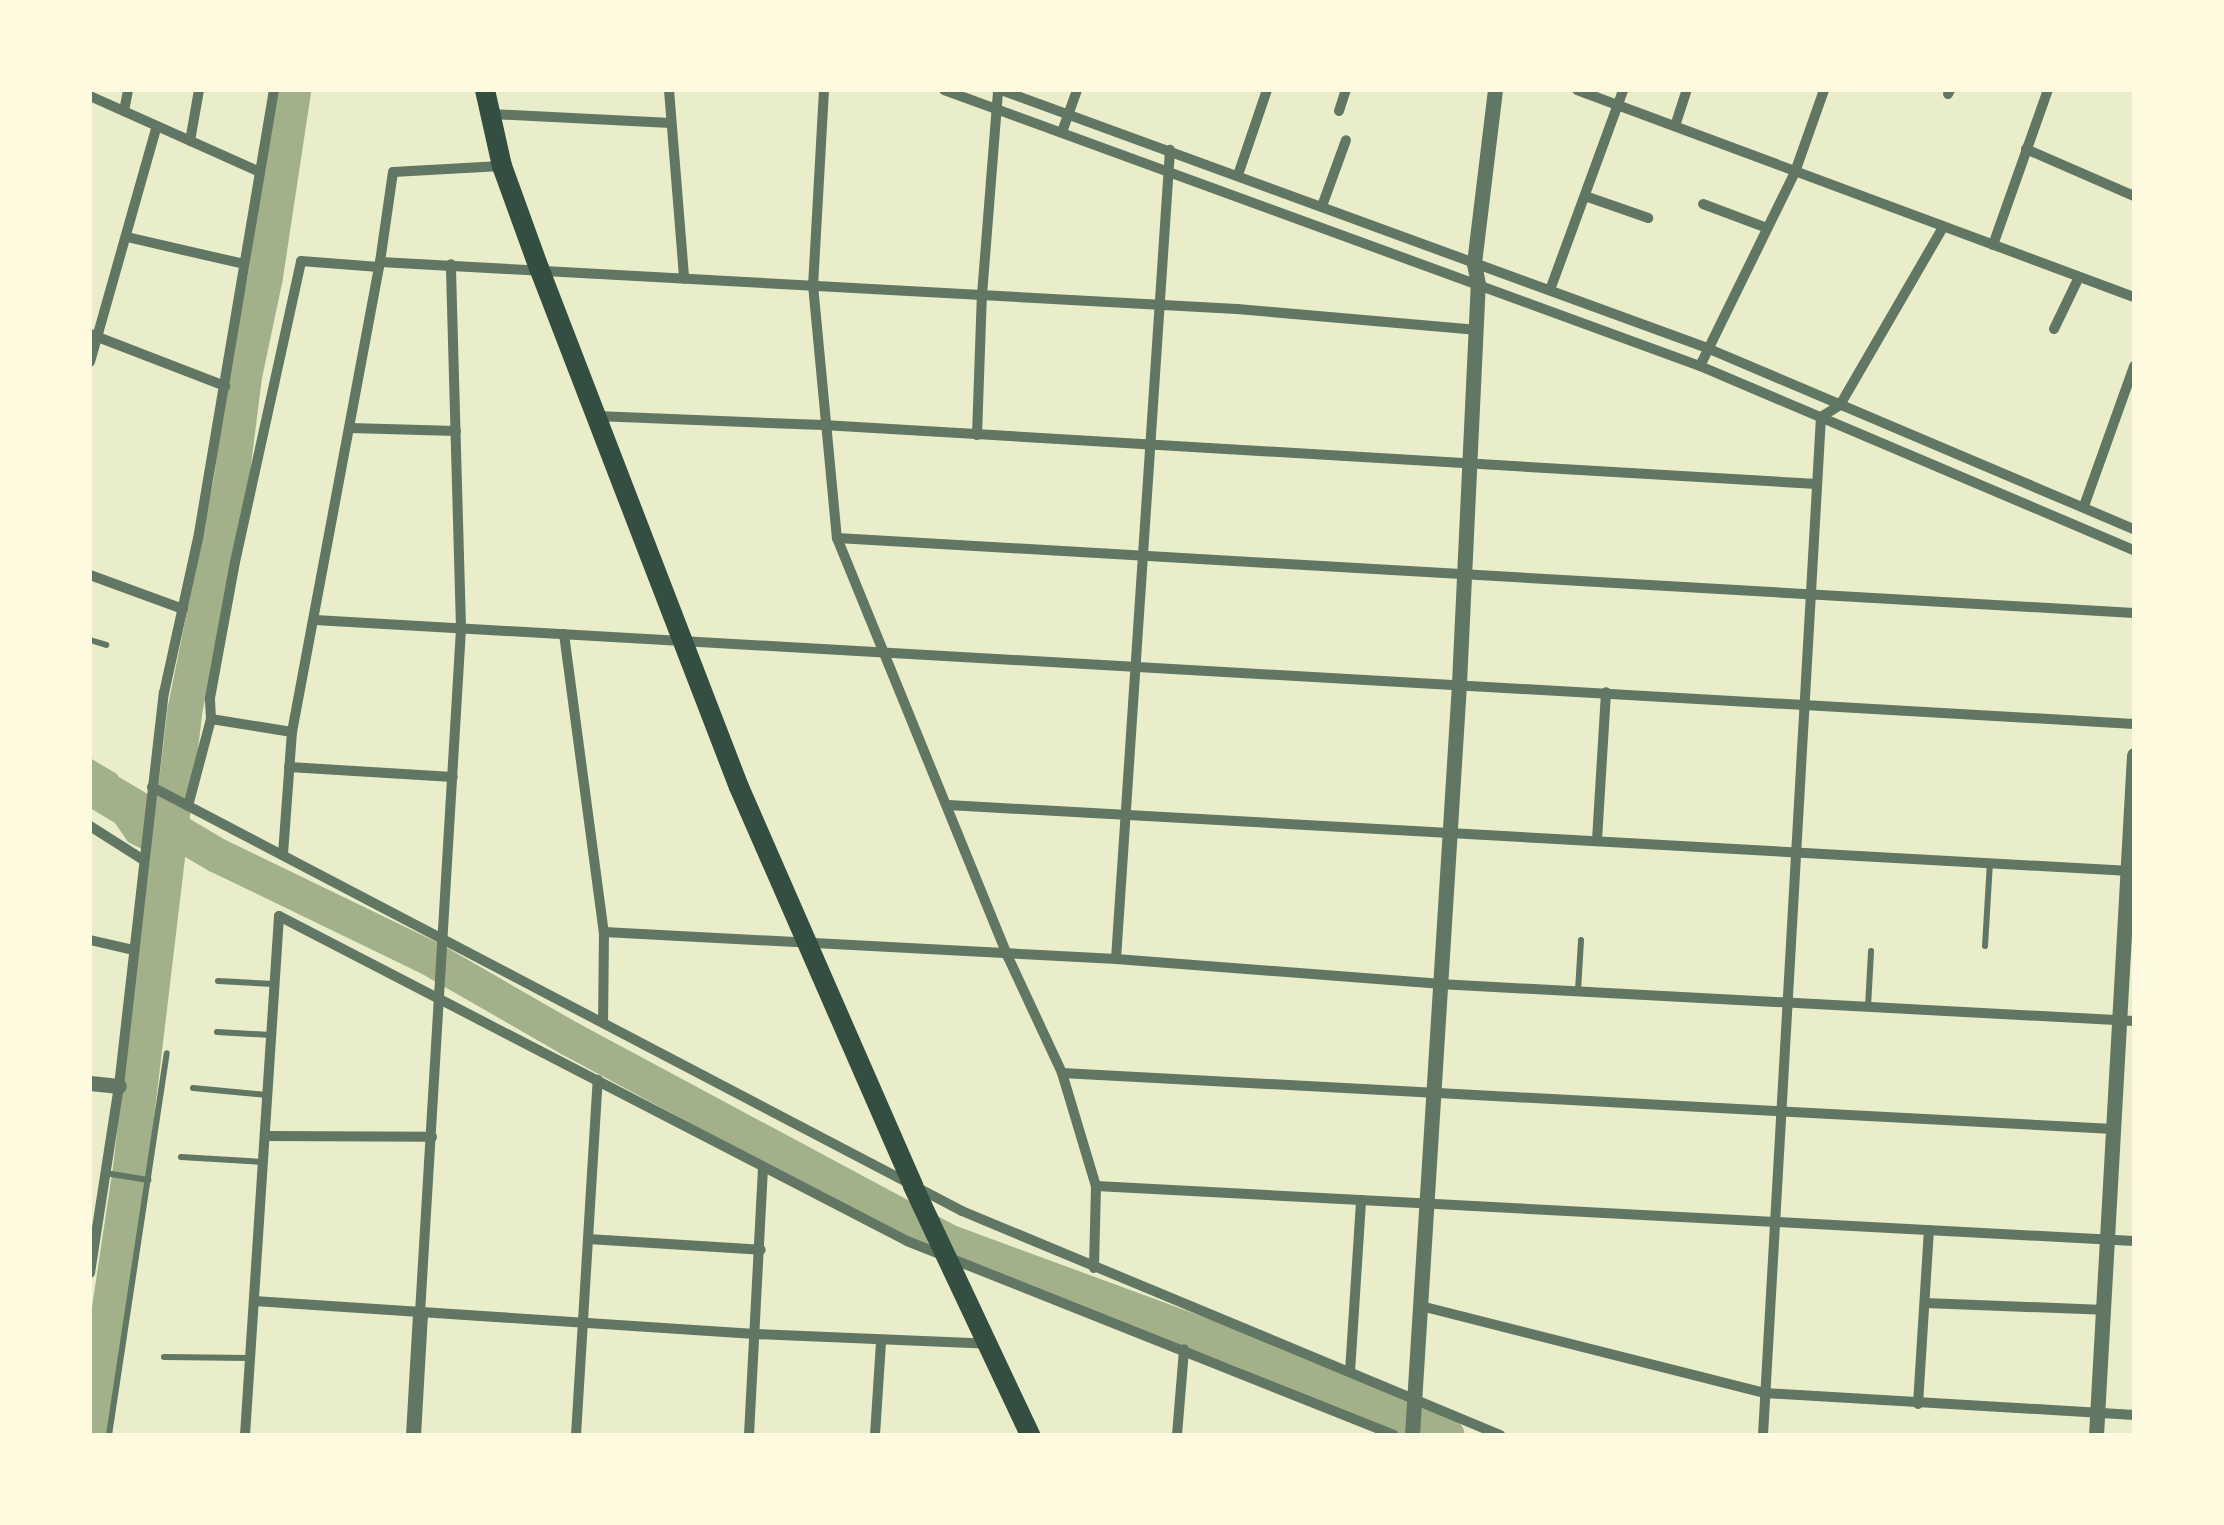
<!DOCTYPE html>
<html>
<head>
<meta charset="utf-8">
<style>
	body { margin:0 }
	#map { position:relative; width:2224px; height:1525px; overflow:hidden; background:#e9edc9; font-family:Cabin,sans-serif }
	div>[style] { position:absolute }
	.water>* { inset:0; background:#a3b18a }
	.river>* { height:35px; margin:-17.5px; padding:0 17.5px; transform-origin:17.5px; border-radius:17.5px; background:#a3b18a }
	.service>* { height:6px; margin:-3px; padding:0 3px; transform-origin:3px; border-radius:3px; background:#617663 }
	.minor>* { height:10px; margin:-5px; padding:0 5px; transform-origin:5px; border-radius:5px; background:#617663 }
	.tertiary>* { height:15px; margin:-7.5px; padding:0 7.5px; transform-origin:7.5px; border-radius:7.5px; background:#617663 }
	.primary>* { height:20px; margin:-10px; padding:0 10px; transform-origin:10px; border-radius:10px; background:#344e41 }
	span { translate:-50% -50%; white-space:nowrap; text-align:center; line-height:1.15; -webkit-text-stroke:8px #fefae0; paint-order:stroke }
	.frame { position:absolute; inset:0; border:92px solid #fefae0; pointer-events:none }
</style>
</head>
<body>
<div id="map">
	<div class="water">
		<i style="clip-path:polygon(90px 758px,117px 774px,135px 804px,186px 831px,175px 866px,128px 842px,115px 823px,90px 808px)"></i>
	</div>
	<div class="river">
		<i style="left:90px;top:780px;width:147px;rotate:30.6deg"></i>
		<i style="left:217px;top:855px;width:237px;rotate:25.8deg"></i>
		<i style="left:430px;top:958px;width:160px;rotate:29.9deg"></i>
		<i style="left:569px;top:1038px;width:432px;rotate:28.2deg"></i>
		<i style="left:950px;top:1242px;width:307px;rotate:20.2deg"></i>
		<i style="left:1238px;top:1348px;width:226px;rotate:22.6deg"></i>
		<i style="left:90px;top:1435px;width:271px;rotate:-81.5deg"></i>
		<i style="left:130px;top:1167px;width:458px;rotate:-83.2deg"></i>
		<i style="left:184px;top:712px;width:238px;rotate:-78.6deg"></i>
		<i style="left:231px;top:479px;width:104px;rotate:-82.8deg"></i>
		<i style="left:244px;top:376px;width:102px;rotate:-78.1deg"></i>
		<i style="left:265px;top:276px;width:188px;rotate:-81.4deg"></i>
	</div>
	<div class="service">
		<i style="left:90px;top:640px;width:17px;rotate:17deg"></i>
		<i style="left:1985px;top:946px;width:83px;rotate:-86.6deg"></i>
		<i style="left:218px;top:981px;width:56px;rotate:3.1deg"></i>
		<i style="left:1578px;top:991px;width:51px;rotate:-86.6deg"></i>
		<i style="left:1868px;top:1007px;width:56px;rotate:-86.9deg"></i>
		<i style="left:217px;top:1032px;width:54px;rotate:3.2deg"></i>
		<i style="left:193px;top:1088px;width:74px;rotate:5.4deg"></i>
		<i style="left:181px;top:1157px;width:81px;rotate:3.5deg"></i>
		<i style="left:105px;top:1173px;width:44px;rotate:9.2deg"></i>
		<i style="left:164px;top:1357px;width:86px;rotate:0.7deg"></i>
		<i style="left:109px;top:1435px;width:386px;rotate:-81.4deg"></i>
	</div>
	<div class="minor">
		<i style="left:669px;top:90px;width:189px;rotate:85.4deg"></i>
		<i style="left:824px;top:90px;width:195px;rotate:93.2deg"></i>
		<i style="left:813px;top:285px;width:254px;rotate:84.6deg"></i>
		<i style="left:837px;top:538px;width:453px;rotate:67.8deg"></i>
		<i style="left:1008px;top:957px;width:128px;rotate:65deg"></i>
		<i style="left:1062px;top:1073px;width:118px;rotate:73.3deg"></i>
		<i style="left:1096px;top:1186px;width:82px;rotate:91.4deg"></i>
		<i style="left:944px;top:90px;width:805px;rotate:20.06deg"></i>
		<i style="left:1700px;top:366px;width:471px;rotate:23deg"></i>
		<i style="left:1001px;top:90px;width:752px;rotate:20.07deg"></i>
		<i style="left:1707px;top:348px;width:464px;rotate:23deg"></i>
		<i style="left:1577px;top:90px;width:594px;rotate:20.39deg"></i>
		<i style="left:1948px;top:94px;width:4px;rotate:-63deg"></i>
		<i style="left:90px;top:96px;width:186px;rotate:24.1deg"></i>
		<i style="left:124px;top:111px;width:21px;rotate:-79deg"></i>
		<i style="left:1339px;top:111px;width:22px;rotate:-72deg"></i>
		<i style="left:491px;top:114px;width:180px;rotate:2.9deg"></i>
		<i style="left:1675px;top:126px;width:38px;rotate:-72deg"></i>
		<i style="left:1062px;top:132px;width:45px;rotate:-70.3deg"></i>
		<i style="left:190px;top:141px;width:52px;rotate:-80deg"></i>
		<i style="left:2026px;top:149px;width:118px;rotate:23.5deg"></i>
		<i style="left:1238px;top:175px;width:90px;rotate:-71.2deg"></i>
		<i style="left:1585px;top:196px;width:67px;rotate:19.2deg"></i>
		<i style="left:1703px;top:204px;width:68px;rotate:20.6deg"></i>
		<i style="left:1322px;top:206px;width:70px;rotate:-70deg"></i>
		<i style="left:127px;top:237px;width:120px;rotate:13deg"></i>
		<i style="left:1993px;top:245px;width:164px;rotate:-70.5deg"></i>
		<i style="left:380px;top:262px;width:91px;rotate:-81.8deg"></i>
		<i style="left:393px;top:172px;width:108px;rotate:-3.2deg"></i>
		<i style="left:1550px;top:290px;width:213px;rotate:-69.9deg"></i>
		<i style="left:2054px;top:329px;width:58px;rotate:-64.3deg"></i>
		<i style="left:90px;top:334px;width:145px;rotate:21.1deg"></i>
		<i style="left:90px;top:362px;width:245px;rotate:-74.2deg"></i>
		<i style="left:1700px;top:366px;width:216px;rotate:-63.9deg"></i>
		<i style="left:1795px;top:172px;width:87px;rotate:-70.5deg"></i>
		<i style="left:596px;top:416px;width:227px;rotate:2.3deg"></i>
		<i style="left:823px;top:425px;width:995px;rotate:3.4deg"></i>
		<i style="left:350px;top:428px;width:106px;rotate:1.6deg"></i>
		<i style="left:977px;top:435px;width:140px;rotate:-88deg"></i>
		<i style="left:982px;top:295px;width:206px;rotate:-85.5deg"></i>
		<i style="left:2084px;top:506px;width:149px;rotate:-70.3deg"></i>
		<i style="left:837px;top:538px;width:1299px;rotate:3.31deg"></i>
		<i style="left:90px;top:575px;width:99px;rotate:20.1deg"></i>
		<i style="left:315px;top:620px;width:1822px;rotate:3.27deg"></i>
		<i style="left:564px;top:634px;width:301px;rotate:82.4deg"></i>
		<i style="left:604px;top:932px;width:90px;rotate:90.6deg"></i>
		<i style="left:211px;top:719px;width:82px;rotate:9.1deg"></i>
		<i style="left:289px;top:767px;width:164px;rotate:3.5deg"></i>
		<i style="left:152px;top:787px;width:914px;rotate:27.63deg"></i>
		<i style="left:962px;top:1211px;width:583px;rotate:22.6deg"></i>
		<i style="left:948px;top:805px;width:1184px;rotate:3.2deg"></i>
		<i style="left:188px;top:806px;width:90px;rotate:-75.2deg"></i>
		<i style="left:211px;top:719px;width:21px;rotate:-93deg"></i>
		<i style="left:210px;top:698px;width:138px;rotate:-79.6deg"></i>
		<i style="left:235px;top:562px;width:308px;rotate:-77.6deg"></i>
		<i style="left:301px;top:261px;width:78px;rotate:4.4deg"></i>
		<i style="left:90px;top:826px;width:62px;rotate:32.4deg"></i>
		<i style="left:1597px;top:840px;width:148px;rotate:-86.5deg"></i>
		<i style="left:283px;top:854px;width:122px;rotate:-85.8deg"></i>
		<i style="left:292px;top:732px;width:478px;rotate:-79.4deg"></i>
		<i style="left:380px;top:262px;width:858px;rotate:3.14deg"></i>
		<i style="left:1237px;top:309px;width:239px;rotate:5deg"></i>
		<i style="left:604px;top:932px;width:513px;rotate:3.02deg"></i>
		<i style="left:1116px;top:959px;width:324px;rotate:4.4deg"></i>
		<i style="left:1439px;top:984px;width:696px;rotate:3.05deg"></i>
		<i style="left:90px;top:940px;width:44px;rotate:13.1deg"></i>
		<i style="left:1116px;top:959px;width:811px;rotate:-86.18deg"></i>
		<i style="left:1062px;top:1073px;width:1053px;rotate:3.05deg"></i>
		<i style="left:266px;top:1136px;width:166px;rotate:0.3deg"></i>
		<i style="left:1096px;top:1186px;width:1039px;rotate:3.03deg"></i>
		<i style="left:588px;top:1239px;width:173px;rotate:3.6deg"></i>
		<i style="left:90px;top:1273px;width:189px;rotate:-81.2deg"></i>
		<i style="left:119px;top:1086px;width:396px;rotate:-83.5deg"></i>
		<i style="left:164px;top:693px;width:158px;rotate:-77.6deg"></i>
		<i style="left:198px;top:539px;width:455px;rotate:-80.4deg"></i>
		<i style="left:254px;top:1301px;width:502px;rotate:3.77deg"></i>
		<i style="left:755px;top:1334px;width:234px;rotate:2.4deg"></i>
		<i style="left:1925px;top:1303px;width:179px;rotate:2.2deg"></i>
		<i style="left:1421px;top:1306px;width:355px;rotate:14.2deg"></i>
		<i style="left:1765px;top:1393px;width:370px;rotate:3.4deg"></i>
		<i style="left:420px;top:1313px;width:686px;rotate:-86.57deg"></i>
		<i style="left:461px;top:628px;width:364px;rotate:-91.6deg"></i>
		<i style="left:1350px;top:1372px;width:172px;rotate:-86.3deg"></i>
		<i style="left:1918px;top:1404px;width:174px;rotate:-86.4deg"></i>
		<i style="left:245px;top:1435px;width:520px;rotate:-86.25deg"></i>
		<i style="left:279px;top:916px;width:707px;rotate:27.36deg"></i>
		<i style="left:907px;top:1241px;width:524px;rotate:21.72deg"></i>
		<i style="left:576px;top:1435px;width:356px;rotate:-86.5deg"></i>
		<i style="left:749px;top:1435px;width:268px;rotate:-87deg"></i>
		<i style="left:875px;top:1435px;width:94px;rotate:-86.3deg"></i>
		<i style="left:1177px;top:1435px;width:86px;rotate:-85.3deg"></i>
		<i style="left:1763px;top:1435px;width:1020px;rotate:-86.74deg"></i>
		<i style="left:1821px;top:417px;width:22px;rotate:-32deg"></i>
		<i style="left:1840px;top:405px;width:206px;rotate:-59.9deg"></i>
	</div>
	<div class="tertiary">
		<i style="left:90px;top:1083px;width:29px;rotate:6deg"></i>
		<i style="left:413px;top:1435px;width:122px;rotate:-86.7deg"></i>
		<i style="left:1412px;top:1435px;width:753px;rotate:-86.42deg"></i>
		<i style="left:1459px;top:683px;width:399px;rotate:-87.3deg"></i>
		<i style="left:1478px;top:284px;width:21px;rotate:-101deg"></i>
		<i style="left:1474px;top:263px;width:174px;rotate:-83.1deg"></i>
		<i style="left:2096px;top:1435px;width:681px;rotate:-86.8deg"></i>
	</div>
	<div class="primary">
		<i style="left:485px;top:90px;width:78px;rotate:77.4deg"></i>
		<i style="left:502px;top:166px;width:109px;rotate:70.1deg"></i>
		<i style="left:539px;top:268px;width:556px;rotate:68.93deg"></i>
		<i style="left:739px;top:787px;width:435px;rotate:66.4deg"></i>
		<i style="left:913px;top:1186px;width:275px;rotate:64.8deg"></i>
	</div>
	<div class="frame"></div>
</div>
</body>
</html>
